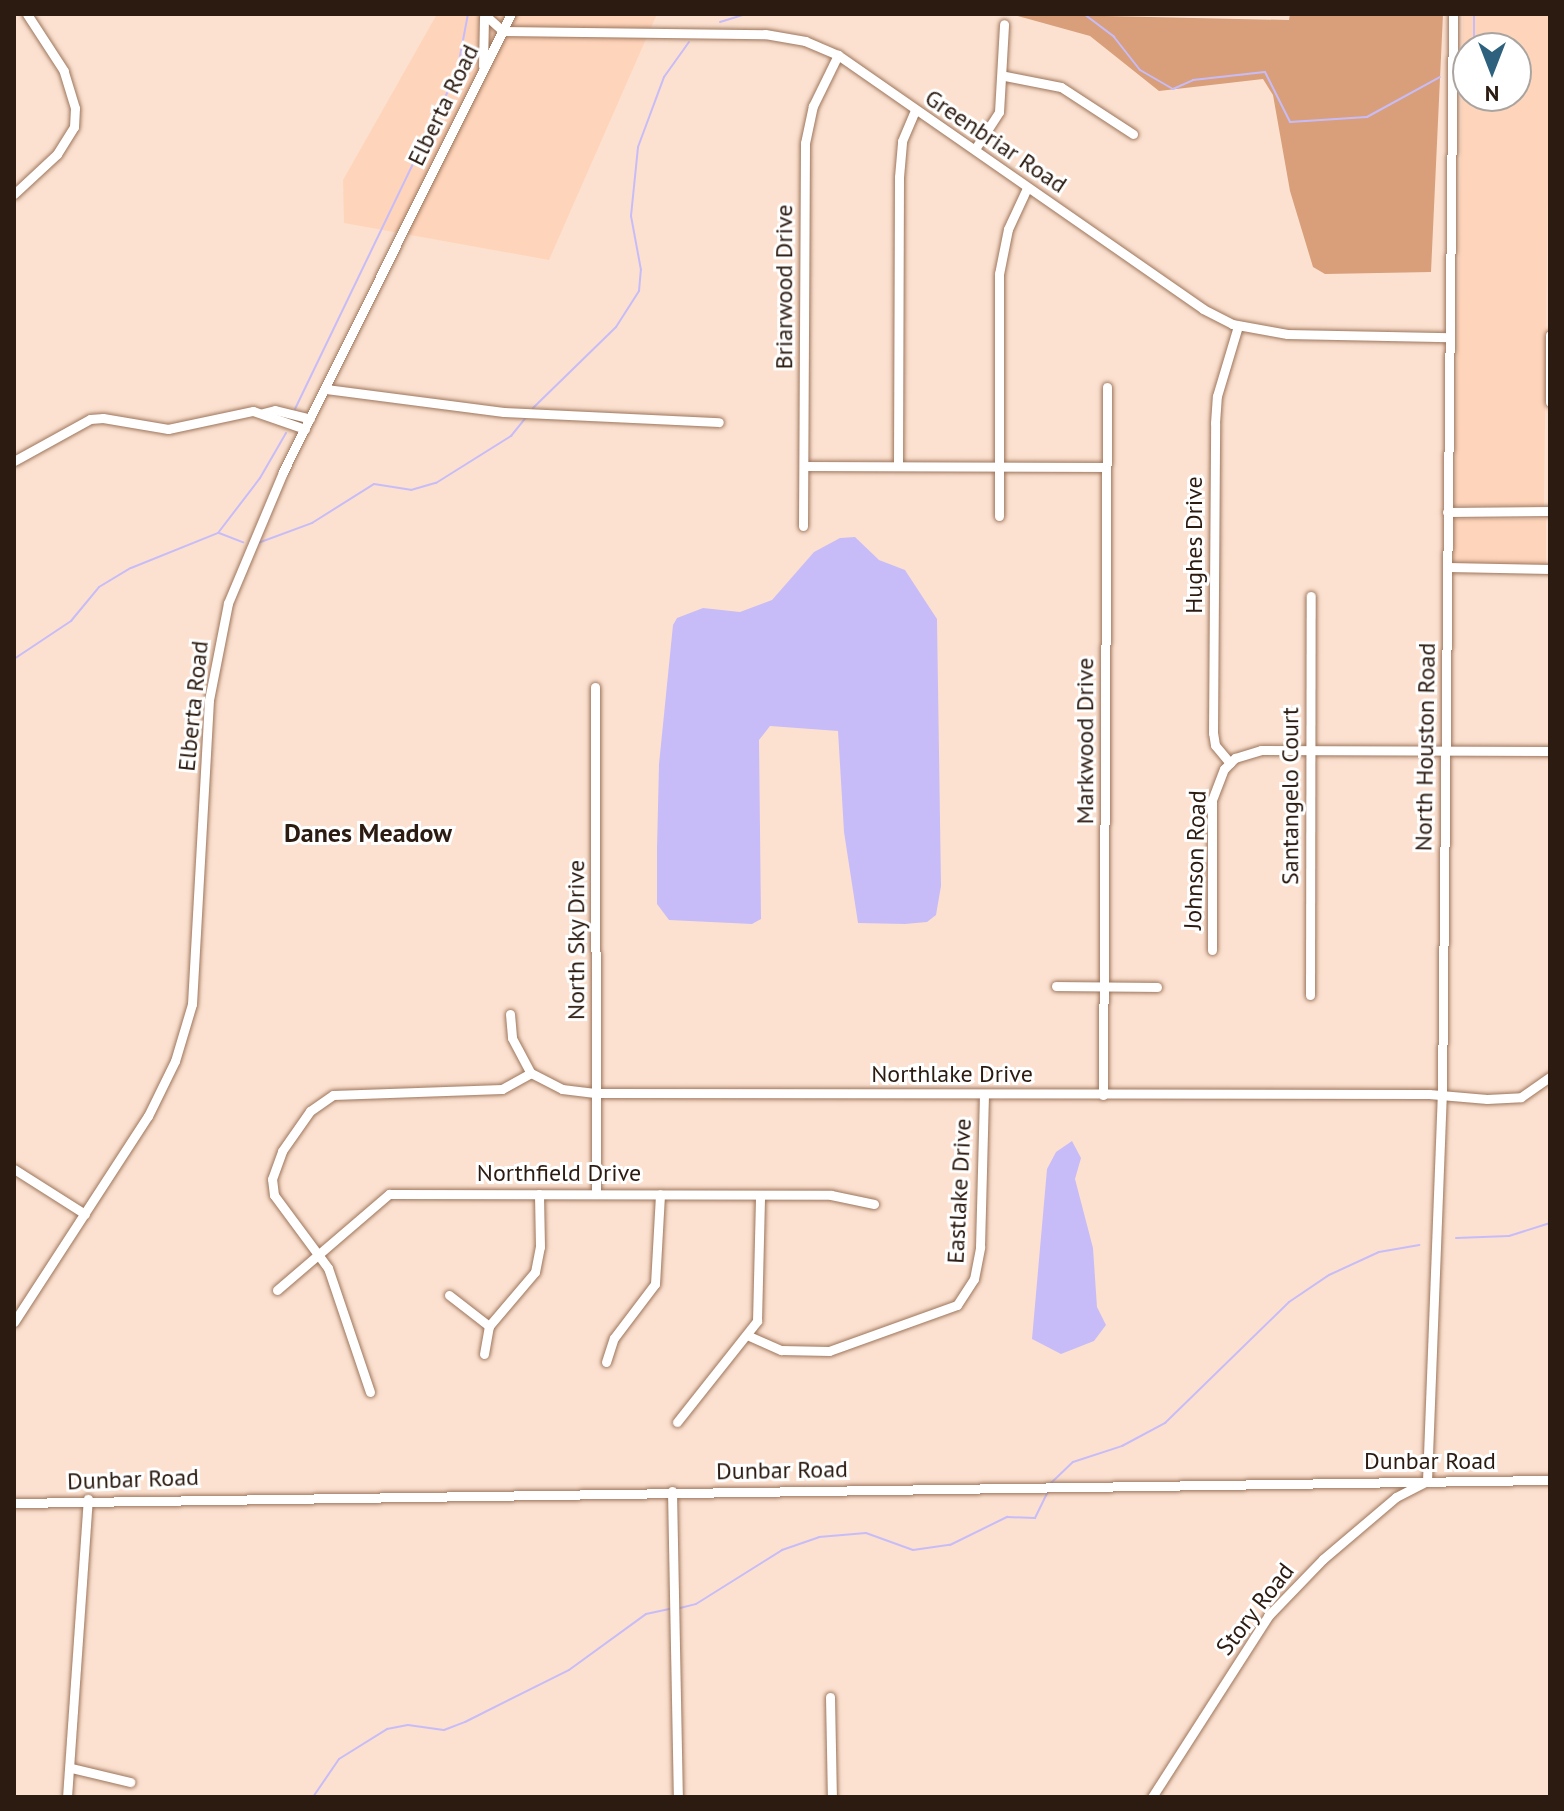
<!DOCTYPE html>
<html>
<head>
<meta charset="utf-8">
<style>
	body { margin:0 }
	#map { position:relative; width:1564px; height:1811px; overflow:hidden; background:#fce1d0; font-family:"PT Sans",sans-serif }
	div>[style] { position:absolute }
	.built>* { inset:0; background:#fed5bb; transform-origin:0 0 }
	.forest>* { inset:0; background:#d89f7a }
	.water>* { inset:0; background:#c8bcf8 }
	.stream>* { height:2px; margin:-1px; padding:0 1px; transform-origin:1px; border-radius:1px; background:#c8bcf8 }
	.roads { filter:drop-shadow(0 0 2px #9d755b) drop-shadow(0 0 2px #9d755b) }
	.minor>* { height:9px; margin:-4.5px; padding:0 4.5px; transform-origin:4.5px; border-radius:4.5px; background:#fff }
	span { translate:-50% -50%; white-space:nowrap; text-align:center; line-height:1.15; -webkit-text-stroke:6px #fff; paint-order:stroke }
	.street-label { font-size:24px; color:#2b1b11 }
	.neighbourhood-label { font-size:26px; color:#2b1b11; font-weight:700 }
	.frame { position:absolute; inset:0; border:16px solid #2b1b11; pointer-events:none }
	.north { position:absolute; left:1452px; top:32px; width:80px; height:80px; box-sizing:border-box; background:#fff; border:2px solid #aaa4a0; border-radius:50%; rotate:180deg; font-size:22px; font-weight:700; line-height:32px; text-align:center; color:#2b1b11 }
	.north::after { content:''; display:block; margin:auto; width:28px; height:36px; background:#2d617d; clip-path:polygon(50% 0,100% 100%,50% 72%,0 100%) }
</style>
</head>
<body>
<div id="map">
	<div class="built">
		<i style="clip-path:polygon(437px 14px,657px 14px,549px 260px,344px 223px,343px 180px)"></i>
		<i style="clip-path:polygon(evenodd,1463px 14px,1550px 14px,1544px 506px,1455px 505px,1463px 14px,1468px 48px,1516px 48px,1516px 96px,1468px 96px,1468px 48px)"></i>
		<i style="left:1454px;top:519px;width:92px;height:46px"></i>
	</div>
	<div class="forest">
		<i style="clip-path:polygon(1011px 14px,1289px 20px,1290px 14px,1443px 14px,1431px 272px,1325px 274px,1313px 267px,1290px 191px,1273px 95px,1263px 79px,1159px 91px,1090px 36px)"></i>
	</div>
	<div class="water">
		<i style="clip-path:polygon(855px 537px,879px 560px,905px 570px,937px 619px,941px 886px,936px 915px,927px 922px,905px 924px,858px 923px,844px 832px,838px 731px,770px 726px,759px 740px,761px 919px,752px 924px,669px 920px,657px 904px,657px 848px,659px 764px,673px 625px,677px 618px,703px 608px,740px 612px,772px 600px,814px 552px,840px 538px)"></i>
		<i style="clip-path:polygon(1072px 1141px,1081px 1158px,1075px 1179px,1093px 1248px,1097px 1307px,1106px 1325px,1094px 1341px,1061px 1354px,1032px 1339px,1047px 1169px,1056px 1152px)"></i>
	</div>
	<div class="stream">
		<i style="left:1084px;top:14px;width:38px;rotate:37deg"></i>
		<i style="left:1114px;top:37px;width:42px;rotate:51.8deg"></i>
		<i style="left:1140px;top:70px;width:38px;rotate:30deg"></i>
		<i style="left:1173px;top:89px;width:22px;rotate:-24deg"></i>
		<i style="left:1193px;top:80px;width:72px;rotate:-6.3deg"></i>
		<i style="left:1265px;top:72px;width:56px;rotate:63.4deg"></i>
		<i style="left:1290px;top:122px;width:77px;rotate:-3.7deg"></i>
		<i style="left:1367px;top:117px;width:83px;rotate:-28.7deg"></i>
		<i style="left:720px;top:22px;width:27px;rotate:-17deg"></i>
		<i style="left:1474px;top:48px;width:34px;rotate:-90deg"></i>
		<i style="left:533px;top:408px;width:116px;rotate:-44.3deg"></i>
		<i style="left:616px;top:327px;width:43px;rotate:-57.4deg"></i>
		<i style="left:639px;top:291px;width:21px;rotate:-85deg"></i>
		<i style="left:641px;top:270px;width:55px;rotate:-100.5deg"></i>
		<i style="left:631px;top:216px;width:69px;rotate:-84.2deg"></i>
		<i style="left:638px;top:147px;width:75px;rotate:-69.6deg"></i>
		<i style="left:664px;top:77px;width:43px;rotate:-54.5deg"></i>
		<i style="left:295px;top:409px;width:374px;rotate:-64.3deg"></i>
		<i style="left:457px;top:72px;width:59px;rotate:-79.3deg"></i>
		<i style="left:219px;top:533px;width:26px;rotate:21deg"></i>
		<i style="left:258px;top:543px;width:58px;rotate:-20.3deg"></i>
		<i style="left:312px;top:523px;width:73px;rotate:-32.2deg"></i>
		<i style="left:374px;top:484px;width:37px;rotate:9deg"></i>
		<i style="left:411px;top:490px;width:26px;rotate:-16deg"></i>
		<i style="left:436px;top:483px;width:89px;rotate:-32.1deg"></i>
		<i style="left:511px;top:436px;width:22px;rotate:-51deg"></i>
		<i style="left:14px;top:659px;width:69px;rotate:-33.7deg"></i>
		<i style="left:71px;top:621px;width:44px;rotate:-50.5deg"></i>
		<i style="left:99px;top:587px;width:37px;rotate:-31deg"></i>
		<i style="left:131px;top:568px;width:94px;rotate:-21.9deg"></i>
		<i style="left:218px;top:533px;width:69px;rotate:-52.6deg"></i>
		<i style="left:260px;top:478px;width:52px;rotate:-60deg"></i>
		<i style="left:1456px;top:1238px;width:53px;rotate:-2.2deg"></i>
		<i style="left:1509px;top:1236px;width:43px;rotate:-17.6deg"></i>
		<i style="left:1051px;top:1483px;width:30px;rotate:-44deg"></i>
		<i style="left:1073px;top:1462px;width:52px;rotate:-18.1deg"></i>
		<i style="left:1122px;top:1446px;width:49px;rotate:-28.1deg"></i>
		<i style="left:1165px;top:1423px;width:173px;rotate:-44.3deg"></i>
		<i style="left:1289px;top:1302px;width:48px;rotate:-34deg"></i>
		<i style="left:1329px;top:1275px;width:55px;rotate:-24.7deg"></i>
		<i style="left:1379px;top:1252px;width:41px;rotate:-9.9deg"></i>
		<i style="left:680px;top:1608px;width:16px;rotate:-14deg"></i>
		<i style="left:696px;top:1604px;width:102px;rotate:-32.1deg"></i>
		<i style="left:782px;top:1550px;width:39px;rotate:-19deg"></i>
		<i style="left:819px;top:1537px;width:47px;rotate:-4.9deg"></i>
		<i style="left:866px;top:1533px;width:50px;rotate:19.9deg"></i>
		<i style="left:913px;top:1550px;width:37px;rotate:-8deg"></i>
		<i style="left:950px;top:1545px;width:64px;rotate:-26.2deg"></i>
		<i style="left:1007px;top:1517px;width:28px;rotate:2deg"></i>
		<i style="left:1035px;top:1518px;width:30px;rotate:-64deg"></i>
		<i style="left:313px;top:1797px;width:46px;rotate:-55.6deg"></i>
		<i style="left:339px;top:1759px;width:57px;rotate:-32deg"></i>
		<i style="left:387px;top:1729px;width:21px;rotate:-11deg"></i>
		<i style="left:408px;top:1725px;width:36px;rotate:8deg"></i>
		<i style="left:444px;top:1730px;width:22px;rotate:-21deg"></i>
		<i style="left:465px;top:1722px;width:116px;rotate:-26.6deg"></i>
		<i style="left:569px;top:1670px;width:95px;rotate:-36deg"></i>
		<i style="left:646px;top:1614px;width:25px;rotate:-12deg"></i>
	</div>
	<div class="roads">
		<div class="minor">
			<i style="left:484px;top:14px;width:25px;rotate:42deg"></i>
			<i style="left:503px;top:31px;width:262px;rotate:0.7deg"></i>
			<i style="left:765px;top:34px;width:41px;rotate:9.9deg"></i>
			<i style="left:805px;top:41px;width:36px;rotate:23deg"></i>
			<i style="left:838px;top:55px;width:445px;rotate:34.8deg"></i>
			<i style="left:1203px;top:309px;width:33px;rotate:27deg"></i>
			<i style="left:1232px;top:324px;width:56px;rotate:10.3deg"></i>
			<i style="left:1287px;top:334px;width:163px;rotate:1.1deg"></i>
			<i style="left:483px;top:66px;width:49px;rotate:-88.8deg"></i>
			<i style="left:1005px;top:76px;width:57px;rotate:11.1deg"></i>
			<i style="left:1061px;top:87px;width:86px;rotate:33.1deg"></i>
			<i style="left:975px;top:149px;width:44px;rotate:-57deg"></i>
			<i style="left:999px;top:112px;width:88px;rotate:-86.7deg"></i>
			<i style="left:14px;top:194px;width:59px;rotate:-42.9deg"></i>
			<i style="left:57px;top:154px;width:32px;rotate:-58deg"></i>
			<i style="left:74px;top:127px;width:19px;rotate:-87deg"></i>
			<i style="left:75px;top:108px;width:39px;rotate:-107deg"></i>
			<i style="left:64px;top:71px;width:68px;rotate:-123deg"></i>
			<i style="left:1550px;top:335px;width:67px;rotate:90deg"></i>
			<i style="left:326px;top:389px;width:179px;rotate:7.4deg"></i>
			<i style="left:504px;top:412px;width:215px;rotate:2.7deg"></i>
			<i style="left:263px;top:413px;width:12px;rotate:-14deg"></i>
			<i style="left:275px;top:410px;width:36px;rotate:14deg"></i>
			<i style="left:14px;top:461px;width:87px;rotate:-28.9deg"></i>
			<i style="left:90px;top:419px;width:13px;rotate:-4deg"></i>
			<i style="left:103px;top:418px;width:66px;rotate:9.6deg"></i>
			<i style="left:168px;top:429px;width:87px;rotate:-12deg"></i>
			<i style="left:253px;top:411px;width:55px;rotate:19.1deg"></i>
			<i style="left:898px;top:465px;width:288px;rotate:-89.8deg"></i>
			<i style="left:899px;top:177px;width:36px;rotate:-85deg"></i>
			<i style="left:902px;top:141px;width:33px;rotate:-67deg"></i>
			<i style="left:804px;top:466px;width:302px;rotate:0.2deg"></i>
			<i style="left:1447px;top:512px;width:103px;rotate:-0.6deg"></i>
			<i style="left:999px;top:516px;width:242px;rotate:-90deg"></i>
			<i style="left:999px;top:274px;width:46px;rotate:-78.7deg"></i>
			<i style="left:1008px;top:229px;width:45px;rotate:-65.1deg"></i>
			<i style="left:803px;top:526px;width:383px;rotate:-89.7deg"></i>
			<i style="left:805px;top:143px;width:38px;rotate:-78deg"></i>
			<i style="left:813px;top:106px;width:57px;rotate:-63.9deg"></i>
			<i style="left:1448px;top:567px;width:102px;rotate:1.1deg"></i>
			<i style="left:595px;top:687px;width:505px;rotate:89.89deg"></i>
			<i style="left:1230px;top:763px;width:23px;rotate:-130deg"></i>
			<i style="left:1215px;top:745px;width:12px;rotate:-99deg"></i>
			<i style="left:1213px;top:733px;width:310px;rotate:-89.6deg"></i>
			<i style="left:1215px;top:423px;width:27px;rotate:-86deg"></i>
			<i style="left:1217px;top:396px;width:73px;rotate:-73.3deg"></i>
			<i style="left:1212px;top:950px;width:150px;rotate:-90deg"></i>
			<i style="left:1212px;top:800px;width:33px;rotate:-69deg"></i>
			<i style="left:1224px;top:769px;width:16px;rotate:-45deg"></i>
			<i style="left:1235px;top:758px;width:27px;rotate:-17deg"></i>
			<i style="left:1261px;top:750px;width:289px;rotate:0.2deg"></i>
			<i style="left:1056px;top:986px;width:101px;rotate:0.6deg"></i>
			<i style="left:1310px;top:995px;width:399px;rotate:-89.9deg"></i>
			<i style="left:510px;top:1014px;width:24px;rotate:85deg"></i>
			<i style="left:512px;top:1038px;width:40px;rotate:62deg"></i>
			<i style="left:531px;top:1073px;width:35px;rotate:27deg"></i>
			<i style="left:562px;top:1089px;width:35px;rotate:7deg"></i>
			<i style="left:597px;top:1093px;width:832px;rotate:0.07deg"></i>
			<i style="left:1429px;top:1094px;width:58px;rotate:4.9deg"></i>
			<i style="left:1487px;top:1099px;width:34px;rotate:-3deg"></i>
			<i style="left:1521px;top:1097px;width:35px;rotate:-35deg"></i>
			<i style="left:1103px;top:1095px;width:708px;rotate:-89.68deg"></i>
			<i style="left:14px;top:1169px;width:84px;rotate:32.4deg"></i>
			<i style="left:277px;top:1290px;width:148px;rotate:-40.6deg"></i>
			<i style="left:389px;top:1194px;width:442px;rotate:0.1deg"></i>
			<i style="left:831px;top:1195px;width:44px;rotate:11.8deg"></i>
			<i style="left:449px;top:1295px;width:51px;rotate:37.8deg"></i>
			<i style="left:14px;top:1322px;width:246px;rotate:-57deg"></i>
			<i style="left:148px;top:1116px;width:61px;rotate:-63.9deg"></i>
			<i style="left:175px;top:1061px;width:59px;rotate:-73.4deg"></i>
			<i style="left:192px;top:1004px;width:304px;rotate:-86.8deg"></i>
			<i style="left:209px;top:700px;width:99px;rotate:-78.9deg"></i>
			<i style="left:228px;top:603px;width:142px;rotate:-67.2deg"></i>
			<i style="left:283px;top:472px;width:512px;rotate:-63.54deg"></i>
			<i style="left:749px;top:1336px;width:35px;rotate:24deg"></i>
			<i style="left:781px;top:1350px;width:48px;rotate:1.2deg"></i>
			<i style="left:829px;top:1351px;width:136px;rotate:-19.8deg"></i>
			<i style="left:957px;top:1305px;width:31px;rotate:-57deg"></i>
			<i style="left:974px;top:1279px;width:33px;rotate:-79deg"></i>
			<i style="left:980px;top:1247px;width:153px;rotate:-88.5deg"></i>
			<i style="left:484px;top:1354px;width:28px;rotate:-80deg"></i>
			<i style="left:489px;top:1326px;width:71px;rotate:-49.6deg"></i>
			<i style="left:535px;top:1272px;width:25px;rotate:-79deg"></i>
			<i style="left:540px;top:1247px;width:53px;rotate:-91.1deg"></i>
			<i style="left:606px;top:1362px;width:25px;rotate:-72deg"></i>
			<i style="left:614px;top:1338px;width:68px;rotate:-52.8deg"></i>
			<i style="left:655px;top:1284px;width:90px;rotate:-86.8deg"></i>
			<i style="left:370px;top:1392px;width:131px;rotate:-108.7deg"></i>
			<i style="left:328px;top:1268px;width:91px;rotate:-126.5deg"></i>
			<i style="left:274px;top:1195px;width:16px;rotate:-97deg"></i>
			<i style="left:272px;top:1179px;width:30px;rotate:-70deg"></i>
			<i style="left:282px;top:1151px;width:49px;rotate:-55deg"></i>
			<i style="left:310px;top:1111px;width:28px;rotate:-35deg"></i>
			<i style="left:333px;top:1095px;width:169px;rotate:-2deg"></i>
			<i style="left:502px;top:1089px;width:33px;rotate:-29deg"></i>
			<i style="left:677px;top:1422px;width:129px;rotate:-51.6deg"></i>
			<i style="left:757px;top:1321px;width:126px;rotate:-88.6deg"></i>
			<i style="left:672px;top:1491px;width:306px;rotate:88.9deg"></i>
			<i style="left:14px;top:1503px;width:1536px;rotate:-0.86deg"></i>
			<i style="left:830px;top:1697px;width:100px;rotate:88.9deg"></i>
			<i style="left:71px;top:1768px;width:61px;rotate:13.3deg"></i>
			<i style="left:67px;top:1797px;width:299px;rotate:-86deg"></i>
			<i style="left:1152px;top:1797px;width:215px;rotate:-57.3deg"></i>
			<i style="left:1268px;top:1616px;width:79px;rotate:-46deg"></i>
			<i style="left:1323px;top:1559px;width:96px;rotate:-40.3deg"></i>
			<i style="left:1396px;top:1497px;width:35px;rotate:-27deg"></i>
			<i style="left:1427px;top:1481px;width:386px;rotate:-87.8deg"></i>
			<i style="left:1442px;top:1095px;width:1081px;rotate:-89.42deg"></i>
		</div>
	</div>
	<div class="street-label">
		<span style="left:443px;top:105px;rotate:-64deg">Elberta Road</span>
		<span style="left:996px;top:141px;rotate:34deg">Greenbriar Road</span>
		<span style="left:784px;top:287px;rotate:-90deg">Briarwood Drive</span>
		<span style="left:1194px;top:545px;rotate:-90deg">Hughes Drive</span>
		<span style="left:193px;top:706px;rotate:-84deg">Elberta Road</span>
		<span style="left:1085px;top:741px;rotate:-90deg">Markwood Drive</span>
		<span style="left:1425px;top:747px;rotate:-89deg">North Houston Road</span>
		<span style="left:1290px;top:796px;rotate:-90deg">Santangelo Court</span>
		<span style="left:1195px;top:860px;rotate:-88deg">Johnson Road</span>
		<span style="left:576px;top:940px;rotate:-90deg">North Sky Drive</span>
		<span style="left:952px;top:1074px">Northlake Drive</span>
		<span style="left:559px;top:1173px">Northfield Drive</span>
		<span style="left:959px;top:1191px;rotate:-87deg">Eastlake Drive</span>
		<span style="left:1430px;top:1461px">Dunbar Road</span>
		<span style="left:782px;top:1470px;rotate:-1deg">Dunbar Road</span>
		<span style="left:133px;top:1479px;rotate:-2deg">Dunbar Road</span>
		<span style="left:1255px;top:1609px;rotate:-52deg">Story Road</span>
	</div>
	<div class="neighbourhood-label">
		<span style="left:368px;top:833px">Danes Meadow</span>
	</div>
	<div class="frame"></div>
	<div class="north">N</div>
</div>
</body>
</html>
